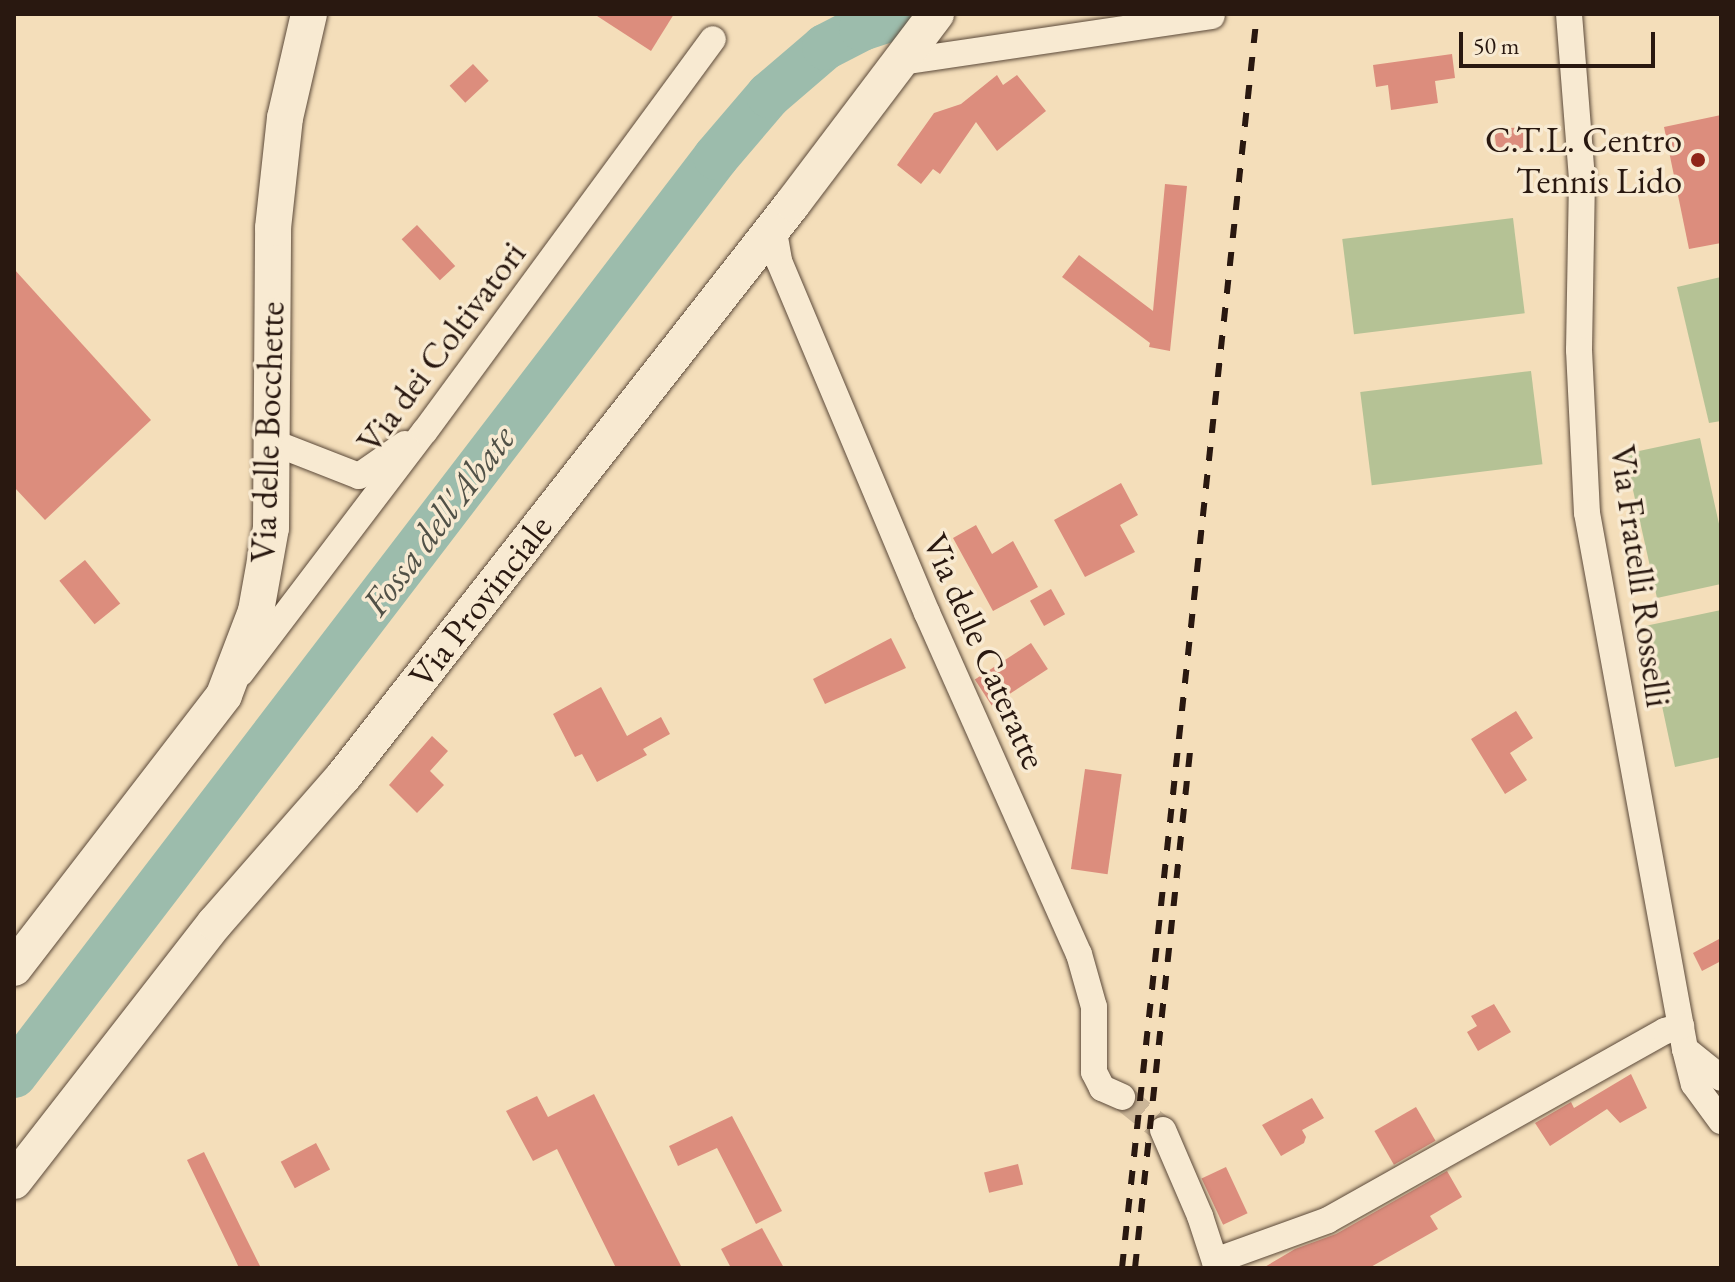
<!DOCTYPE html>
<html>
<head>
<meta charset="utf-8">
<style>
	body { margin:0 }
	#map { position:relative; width:1735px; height:1282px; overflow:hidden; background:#f4deba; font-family:"EB Garamond",serif }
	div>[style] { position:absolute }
	.green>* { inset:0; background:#b5c295; transform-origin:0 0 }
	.river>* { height:46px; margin:-23px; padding:0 23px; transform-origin:23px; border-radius:23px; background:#9cbcac }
	.building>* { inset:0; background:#dc8d7d; transform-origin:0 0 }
	.minor-tunnel>* { height:26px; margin-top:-13px; transform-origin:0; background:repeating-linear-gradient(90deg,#cbb698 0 26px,transparent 0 39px) }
	.roads { filter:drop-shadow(0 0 2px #5c4a3a) drop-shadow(0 0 2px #5c4a3a) }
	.minor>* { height:26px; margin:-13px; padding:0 13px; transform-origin:13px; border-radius:13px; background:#f8ead2 }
	.secondary>* { height:36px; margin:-18px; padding:0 18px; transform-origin:18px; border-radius:18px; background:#f8ead2 }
	.rail>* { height:6px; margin-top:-3px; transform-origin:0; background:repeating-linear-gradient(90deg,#291810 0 14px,transparent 0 28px) }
	.dots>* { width:22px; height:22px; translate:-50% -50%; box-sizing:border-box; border:4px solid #f8ead2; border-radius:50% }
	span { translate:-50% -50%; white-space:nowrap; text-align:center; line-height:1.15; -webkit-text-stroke:7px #f8ead2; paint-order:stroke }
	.poi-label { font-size:36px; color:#291810 }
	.right { translate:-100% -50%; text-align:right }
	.street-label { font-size:36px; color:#291810 }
	.water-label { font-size:38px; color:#515147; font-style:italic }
	.frame { position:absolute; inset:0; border:16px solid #291810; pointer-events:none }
	.scale { position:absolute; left:1459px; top:32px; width:196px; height:36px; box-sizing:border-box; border:4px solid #291810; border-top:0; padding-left:10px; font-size:24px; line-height:28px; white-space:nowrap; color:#291810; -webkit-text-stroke:6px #f8ead2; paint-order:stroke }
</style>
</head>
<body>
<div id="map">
	<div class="green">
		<i style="left:1513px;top:218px;width:96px;height:172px;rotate:83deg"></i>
		<i style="clip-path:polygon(1721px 277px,1721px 421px,1709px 423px,1677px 287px)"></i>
		<i style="left:1531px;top:371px;width:94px;height:172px;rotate:83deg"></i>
		<i style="clip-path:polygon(1700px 438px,1721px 533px,1721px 584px,1657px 598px,1625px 454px)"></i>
		<i style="clip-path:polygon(1721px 610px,1721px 757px,1675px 767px,1645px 626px)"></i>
	</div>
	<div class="river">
		<i style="left:14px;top:1075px;width:1156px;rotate:-52.59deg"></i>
		<i style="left:716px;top:157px;width:82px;rotate:-49.5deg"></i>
		<i style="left:769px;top:95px;width:74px;rotate:-40.6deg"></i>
		<i style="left:825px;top:47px;width:42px;rotate:-27.2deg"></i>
		<i style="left:862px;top:28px;width:44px;rotate:-18.4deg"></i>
	</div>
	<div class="building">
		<i style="clip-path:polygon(594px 14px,674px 14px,651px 51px)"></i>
		<i style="clip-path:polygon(1452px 54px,1455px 78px,1435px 81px,1438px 103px,1391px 110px,1388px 85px,1376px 87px,1373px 65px)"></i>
		<i style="left:473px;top:64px;width:23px;height:32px;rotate:47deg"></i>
		<i style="clip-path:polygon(997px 75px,1003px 85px,1017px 75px,1046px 111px,997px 151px,976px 122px,940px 174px,933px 169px,921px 184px,897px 165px,934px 113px,961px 104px)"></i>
		<i style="clip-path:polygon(1721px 115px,1721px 243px,1689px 249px,1664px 127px)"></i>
		<i style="clip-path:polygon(1527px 127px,1530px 147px,1497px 153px,1494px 129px)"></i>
		<i style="clip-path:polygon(1165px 184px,1187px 186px,1170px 351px,1149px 347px,1150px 343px,1062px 277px,1079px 255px,1153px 311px)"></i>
		<i style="left:417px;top:225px;width:56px;height:21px;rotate:47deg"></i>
		<i style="clip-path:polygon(14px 269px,151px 420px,45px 520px,14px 487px)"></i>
		<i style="clip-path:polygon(1121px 483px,1138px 515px,1120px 525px,1135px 552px,1085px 577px,1054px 520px)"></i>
		<i style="clip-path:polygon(976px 525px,992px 554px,1013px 541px,1038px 587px,993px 611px,953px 538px)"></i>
		<i style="left:85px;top:560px;width:56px;height:33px;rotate:51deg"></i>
		<i style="left:1051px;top:589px;width:29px;height:24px;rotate:61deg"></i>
		<i style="clip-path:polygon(891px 638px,906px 668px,825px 704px,813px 679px)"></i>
		<i style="left:1031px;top:643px;width:31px;height:67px;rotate:57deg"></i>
		<i style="clip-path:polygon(601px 687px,627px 736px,661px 717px,670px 734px,643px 749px,647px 755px,597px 782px,582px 754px,575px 757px,553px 714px)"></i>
		<i style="clip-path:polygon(1516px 711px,1533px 738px,1510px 753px,1527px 780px,1505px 794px,1471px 739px)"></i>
		<i style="clip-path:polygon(432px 736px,448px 751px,430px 771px,444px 785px,417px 813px,389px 785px)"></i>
		<i style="left:1085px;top:769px;width:37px;height:101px;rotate:8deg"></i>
		<i style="clip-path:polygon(1721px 938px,1721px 961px,1702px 971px,1693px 953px)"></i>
		<i style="clip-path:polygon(1494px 1004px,1511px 1032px,1478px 1051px,1467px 1032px,1477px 1026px,1471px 1016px)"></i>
		<i style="clip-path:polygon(1631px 1074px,1647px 1108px,1620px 1123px,1607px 1109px,1550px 1146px,1535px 1123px,1571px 1102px,1574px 1108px)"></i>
		<i style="clip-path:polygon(594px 1094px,633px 1171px,682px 1268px,616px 1268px,557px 1149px,533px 1161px,506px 1111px,537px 1096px,548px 1117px)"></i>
		<i style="clip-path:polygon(1312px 1098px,1324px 1118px,1302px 1130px,1306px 1137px,1304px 1143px,1281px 1156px,1262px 1125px)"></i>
		<i style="left:1416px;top:1107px;width:39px;height:48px;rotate:60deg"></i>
		<i style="clip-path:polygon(732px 1116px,782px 1211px,756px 1224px,717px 1148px,678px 1166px,669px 1146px)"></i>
		<i style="left:316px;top:1143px;width:30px;height:40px;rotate:62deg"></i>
		<i style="clip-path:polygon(204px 1152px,243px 1232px,261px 1268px,239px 1268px,233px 1255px,187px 1160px)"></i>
		<i style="left:1018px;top:1164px;width:21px;height:35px;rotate:76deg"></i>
		<i style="left:1226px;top:1167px;width:51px;height:27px;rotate:65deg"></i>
		<i style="clip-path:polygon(1447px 1171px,1462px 1197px,1430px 1216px,1438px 1229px,1369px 1268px,1263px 1268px,1295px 1249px,1336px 1234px)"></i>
		<i style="clip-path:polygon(762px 1228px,784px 1268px,731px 1268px,721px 1249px)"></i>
	</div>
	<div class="minor-tunnel">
		<i style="left:1122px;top:1097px;width:53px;rotate:38.8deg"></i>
	</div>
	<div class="roads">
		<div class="minor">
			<i style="left:1569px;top:14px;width:165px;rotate:85.5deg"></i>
			<i style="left:1582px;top:178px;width:172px;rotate:91deg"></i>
			<i style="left:1579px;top:350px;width:163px;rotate:87.2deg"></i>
			<i style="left:1587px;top:513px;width:545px;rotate:79.64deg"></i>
			<i style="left:1685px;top:1049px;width:36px;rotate:76deg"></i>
			<i style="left:1694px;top:1084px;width:46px;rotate:53.9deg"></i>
			<i style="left:901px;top:62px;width:314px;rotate:-8.4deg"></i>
			<i style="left:773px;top:226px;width:36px;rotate:80deg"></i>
			<i style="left:779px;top:261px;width:382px;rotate:67.2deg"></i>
			<i style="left:927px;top:613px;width:373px;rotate:66deg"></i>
			<i style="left:1079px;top:954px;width:55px;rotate:74.2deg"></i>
			<i style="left:1094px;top:1007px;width:65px;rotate:90deg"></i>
			<i style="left:1094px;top:1072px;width:18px;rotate:63deg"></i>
			<i style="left:1102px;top:1088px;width:22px;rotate:24deg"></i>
			<i style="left:272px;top:442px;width:93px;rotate:21.3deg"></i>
			<i style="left:359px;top:476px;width:56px;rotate:-34.8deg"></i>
			<i style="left:241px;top:673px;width:304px;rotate:-52.8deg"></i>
			<i style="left:425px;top:431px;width:486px;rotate:-53.7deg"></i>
			<i style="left:1685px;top:1049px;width:46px;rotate:38.9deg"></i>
			<i style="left:1163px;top:1130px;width:94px;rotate:66.7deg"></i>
			<i style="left:1200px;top:1216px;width:55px;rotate:71.9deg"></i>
			<i style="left:1215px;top:1261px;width:120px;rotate:-19.9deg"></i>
			<i style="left:1328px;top:1220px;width:386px;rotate:-29.3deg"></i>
			<i style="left:1665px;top:1031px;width:17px;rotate:-17deg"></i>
		</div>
		<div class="secondary">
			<i style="left:14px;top:968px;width:344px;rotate:-52.4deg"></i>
			<i style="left:224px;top:695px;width:90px;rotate:-69.1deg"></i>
			<i style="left:256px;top:611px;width:84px;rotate:-79.8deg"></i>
			<i style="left:271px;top:528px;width:300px;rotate:-89.6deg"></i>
			<i style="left:273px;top:228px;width:111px;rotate:-83.8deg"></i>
			<i style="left:285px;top:118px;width:107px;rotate:-77deg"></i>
			<i style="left:14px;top:1181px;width:327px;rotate:-52.1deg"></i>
			<i style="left:215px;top:923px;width:194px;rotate:-48.8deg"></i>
			<i style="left:343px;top:777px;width:729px;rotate:-51.9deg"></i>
			<i style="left:793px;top:203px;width:237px;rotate:-52.9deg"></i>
		</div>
	</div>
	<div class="rail">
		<i style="left:1122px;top:1268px;width:1261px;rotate:-83.86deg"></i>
		<i style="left:1135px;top:1268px;width:529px;rotate:-83.92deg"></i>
	</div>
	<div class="dots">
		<i style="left:1698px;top:160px;background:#8f2418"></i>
	</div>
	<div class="poi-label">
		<span class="right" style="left:1682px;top:160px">C.T.L. Centro<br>Tennis Lido</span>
	</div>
	<div class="street-label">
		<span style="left:441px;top:347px;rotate:-53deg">Via dei Coltivatori</span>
		<span style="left:267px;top:432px;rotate:-88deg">Via delle Bocchette</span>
		<span style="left:1641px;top:576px;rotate:82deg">Via Fratelli Rosselli</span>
		<span style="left:480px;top:601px;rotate:-52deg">Via Provinciale</span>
		<span style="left:985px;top:651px;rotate:66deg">Via delle Cateratte</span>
	</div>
	<div class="water-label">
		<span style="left:438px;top:520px;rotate:-53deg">Fossa dell'Abate</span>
	</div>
	<div class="frame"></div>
	<div class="scale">50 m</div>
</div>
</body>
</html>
